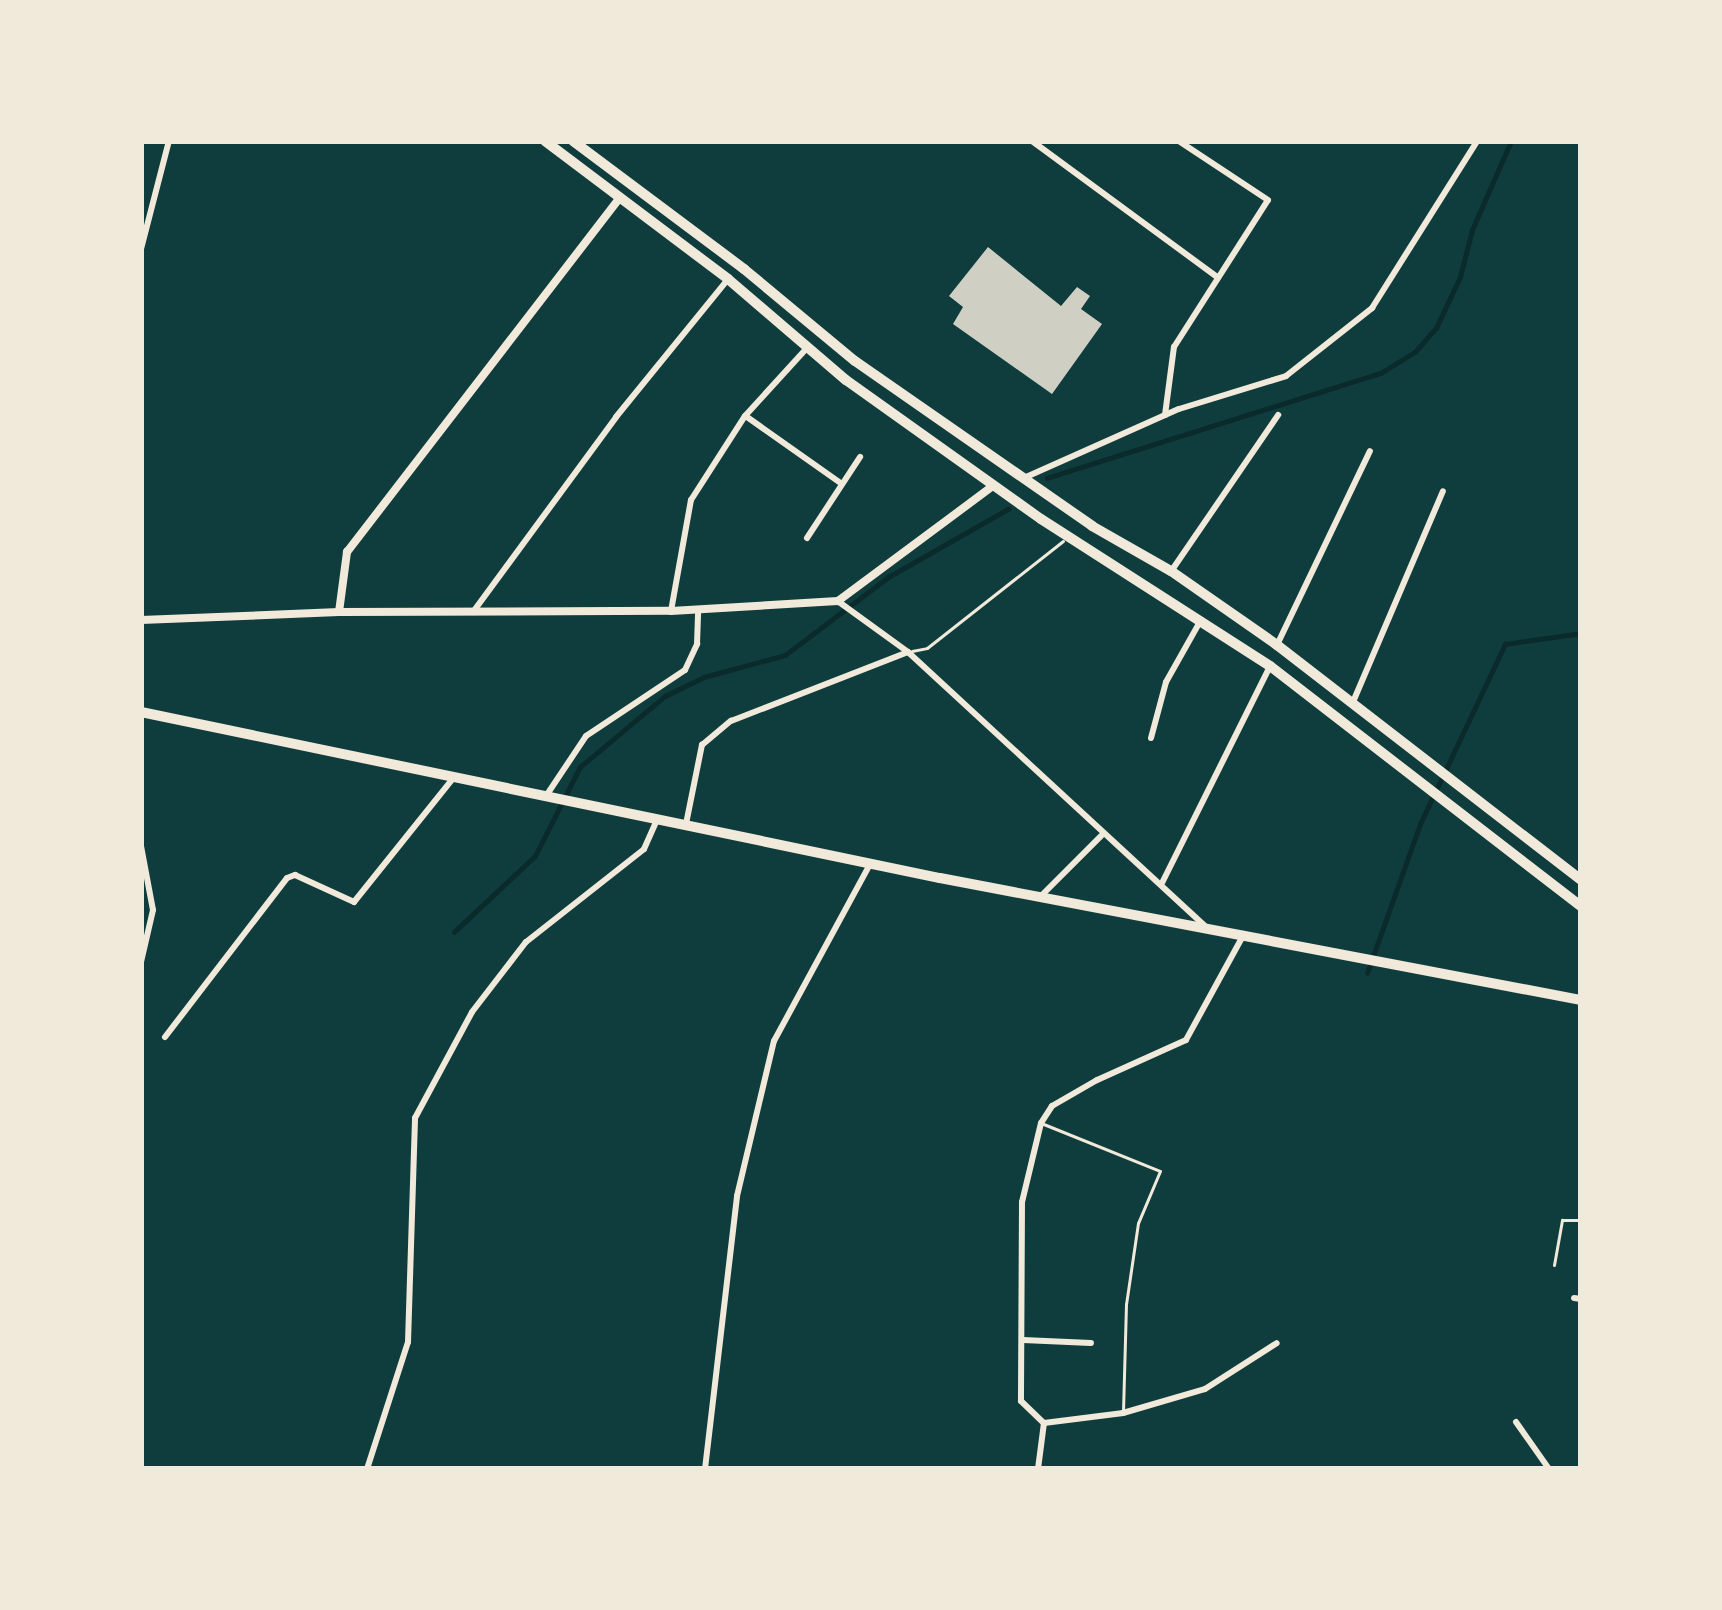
<!DOCTYPE html>
<html>
<head>
<meta charset="utf-8">
<style>
	body { margin:0 }
	#map { position:relative; width:1722px; height:1610px; overflow:hidden; background:#0f3d3e; font-family:Karla,sans-serif }
	div>[style] { position:absolute }
	.stream>* { height:4.5px; margin:-2.25px; padding:0 2.25px; transform-origin:2.25px; border-radius:2.25px; background:#0a2a2b }
	.building>* { inset:0; background:#cfcfc3 }
	.service>* { height:3px; margin:-1.5px; padding:0 1.5px; transform-origin:1.5px; border-radius:1.5px; background:#f1e9da }
	.minor>* { height:6px; margin:-3px; padding:0 3px; transform-origin:3px; border-radius:3px; background:#f1e9da }
	.tertiary>* { height:8px; margin:-4px; padding:0 4px; transform-origin:4px; border-radius:4px; background:#f1e9da }
	.primary>* { height:10px; margin:-5px; padding:0 5px; transform-origin:5px; border-radius:5px; background:#f1e9da }
	span { translate:-50% -50%; white-space:nowrap; text-align:center; line-height:1.15; -webkit-text-stroke:12px #f1e9da; paint-order:stroke }
	.frame { position:absolute; inset:0; border:144px solid #f1e9da; pointer-events:none }
</style>
</head>
<body>
<div id="map">
	<div class="stream">
		<i style="left:1047px;top:478px;width:350px;rotate:-17.5deg"></i>
		<i style="left:1381px;top:373px;width:40px;rotate:-32deg"></i>
		<i style="left:1415px;top:352px;width:32px;rotate:-49deg"></i>
		<i style="left:1436px;top:328px;width:56px;rotate:-64.8deg"></i>
		<i style="left:1460px;top:277px;width:49px;rotate:-75.7deg"></i>
		<i style="left:1472px;top:230px;width:97px;rotate:-66.3deg"></i>
		<i style="left:454px;top:932px;width:111px;rotate:-43.2deg"></i>
		<i style="left:535px;top:856px;width:100px;rotate:-63.2deg"></i>
		<i style="left:580px;top:767px;width:111px;rotate:-39.9deg"></i>
		<i style="left:665px;top:696px;width:43px;rotate:-26deg"></i>
		<i style="left:704px;top:677px;width:84px;rotate:-15.2deg"></i>
		<i style="left:785px;top:655px;width:131px;rotate:-37deg"></i>
		<i style="left:890px;top:576px;width:136px;rotate:-29.6deg"></i>
		<i style="left:1367px;top:973px;width:158px;rotate:-70.4deg"></i>
		<i style="left:1420px;top:824px;width:199px;rotate:-64.7deg"></i>
		<i style="left:1505px;top:644px;width:77px;rotate:-8.2deg"></i>
	</div>
	<div class="building">
		<i style="clip-path:polygon(988px 247px,1061px 306px,1077px 287px,1090px 296px,1081px 309px,1102px 324px,1052px 394px,953px 324px,963px 307px,949px 296px)"></i>
	</div>
	<div class="service">
		<i style="left:912px;top:651px;width:15px;rotate:-11deg"></i>
		<i style="left:927px;top:648px;width:173px;rotate:-38.2deg"></i>
		<i style="left:1041px;top:1123px;width:128px;rotate:22deg"></i>
		<i style="left:1160px;top:1171px;width:56px;rotate:112.9deg"></i>
		<i style="left:1138px;top:1223px;width:82px;rotate:98.4deg"></i>
		<i style="left:1126px;top:1304px;width:107px;rotate:91.6deg"></i>
		<i style="left:1554px;top:1265px;width:46px;rotate:-79.9deg"></i>
		<i style="left:1562px;top:1220px;width:19px"></i>
	</div>
	<div class="minor">
		<i style="left:1032px;top:141px;width:228px;rotate:36.3deg"></i>
		<i style="left:141px;top:249px;width:112px;rotate:-75.5deg"></i>
		<i style="left:1165px;top:415px;width:69px;rotate:-82.5deg"></i>
		<i style="left:1174px;top:347px;width:174px;rotate:-57.4deg"></i>
		<i style="left:1268px;top:200px;width:107px;rotate:-146.5deg"></i>
		<i style="left:747px;top:417px;width:116px;rotate:35.2deg"></i>
		<i style="left:1026px;top:477px;width:167px;rotate:-24deg"></i>
		<i style="left:1179px;top:409px;width:112px;rotate:-17.1deg"></i>
		<i style="left:1286px;top:376px;width:110px;rotate:-38.3deg"></i>
		<i style="left:1372px;top:308px;width:197px;rotate:-57.8deg"></i>
		<i style="left:807px;top:538px;width:97px;rotate:-56.8deg"></i>
		<i style="left:1172px;top:570px;width:188px;rotate:-55.6deg"></i>
		<i style="left:839px;top:602px;width:85px;rotate:35.9deg"></i>
		<i style="left:908px;top:652px;width:403px;rotate:42.7deg"></i>
		<i style="left:671px;top:611px;width:113px;rotate:-79.8deg"></i>
		<i style="left:691px;top:500px;width:100px;rotate:-57.3deg"></i>
		<i style="left:745px;top:416px;width:91px;rotate:-47.7deg"></i>
		<i style="left:473px;top:612px;width:242px;rotate:-53.7deg"></i>
		<i style="left:616px;top:417px;width:178px;rotate:-50.9deg"></i>
		<i style="left:1277px;top:645px;width:215px;rotate:-64.4deg"></i>
		<i style="left:1353px;top:702px;width:229px;rotate:-66.9deg"></i>
		<i style="left:1151px;top:738px;width:58px;rotate:-75deg"></i>
		<i style="left:1166px;top:682px;width:71px;rotate:-60.6deg"></i>
		<i style="left:546px;top:796px;width:72px;rotate:-56.3deg"></i>
		<i style="left:586px;top:736px;width:119px;rotate:-33.7deg"></i>
		<i style="left:685px;top:670px;width:29px;rotate:-65deg"></i>
		<i style="left:697px;top:644px;width:34px;rotate:-88deg"></i>
		<i style="left:686px;top:824px;width:81px;rotate:-78.6deg"></i>
		<i style="left:702px;top:745px;width:38px;rotate:-40deg"></i>
		<i style="left:731px;top:721px;width:190px;rotate:-21.3deg"></i>
		<i style="left:141px;top:846px;width:65px;rotate:79.4deg"></i>
		<i style="left:153px;top:910px;width:53px;rotate:103deg"></i>
		<i style="left:1162px;top:883px;width:242px;rotate:-63.5deg"></i>
		<i style="left:1041px;top:896px;width:85px;rotate:-45deg"></i>
		<i style="left:1244px;top:934px;width:121px;rotate:118.7deg"></i>
		<i style="left:1186px;top:1040px;width:98px;rotate:155.8deg"></i>
		<i style="left:1097px;top:1080px;width:52px;rotate:150deg"></i>
		<i style="left:1052px;top:1106px;width:20px;rotate:123deg"></i>
		<i style="left:1041px;top:1123px;width:81px;rotate:103.5deg"></i>
		<i style="left:1022px;top:1202px;width:199px;rotate:90.3deg"></i>
		<i style="left:1021px;top:1401px;width:32px;rotate:44deg"></i>
		<i style="left:1044px;top:1423px;width:80px;rotate:-7.2deg"></i>
		<i style="left:1123px;top:1413px;width:85px;rotate:-16.3deg"></i>
		<i style="left:1205px;top:1389px;width:85px;rotate:-32.6deg"></i>
		<i style="left:165px;top:1037px;width:200px;rotate:-52.5deg"></i>
		<i style="left:287px;top:878px;width:9px;rotate:-21deg"></i>
		<i style="left:295px;top:875px;width:65px;rotate:24.6deg"></i>
		<i style="left:354px;top:902px;width:160px;rotate:-51.3deg"></i>
		<i style="left:1574px;top:1298px;width:7px;rotate:8deg"></i>
		<i style="left:1023px;top:1340px;width:68px;rotate:2.5deg"></i>
		<i style="left:1516px;top:1422px;width:57px;rotate:54.9deg"></i>
		<i style="left:367px;top:1469px;width:133px;rotate:-72.1deg"></i>
		<i style="left:408px;top:1342px;width:224px;rotate:-88.2deg"></i>
		<i style="left:415px;top:1118px;width:120px;rotate:-61.7deg"></i>
		<i style="left:472px;top:1012px;width:88px;rotate:-52.4deg"></i>
		<i style="left:526px;top:942px;width:150px;rotate:-38.2deg"></i>
		<i style="left:644px;top:849px;width:32px;rotate:-66deg"></i>
		<i style="left:705px;top:1469px;width:275px;rotate:-83.3deg"></i>
		<i style="left:737px;top:1196px;width:159px;rotate:-76.6deg"></i>
		<i style="left:774px;top:1041px;width:201px;rotate:-61.5deg"></i>
		<i style="left:1038px;top:1469px;width:46px;rotate:-82.6deg"></i>
	</div>
	<div class="tertiary">
		<i style="left:339px;top:612px;width:61px;rotate:-82.4deg"></i>
		<i style="left:347px;top:552px;width:448px;rotate:-52.4deg"></i>
		<i style="left:141px;top:620px;width:198px;rotate:-2.3deg"></i>
		<i style="left:339px;top:612px;width:332px;rotate:-0.2deg"></i>
		<i style="left:671px;top:611px;width:167px;rotate:-3.4deg"></i>
		<i style="left:838px;top:601px;width:194px;rotate:-36.6deg"></i>
	</div>
	<div class="primary">
		<i style="left:545px;top:141px;width:229px;rotate:37deg"></i>
		<i style="left:728px;top:279px;width:155px;rotate:40.6deg"></i>
		<i style="left:846px;top:380px;width:239px;rotate:35.5deg"></i>
		<i style="left:1041px;top:519px;width:272px;rotate:32.7deg"></i>
		<i style="left:1270px;top:666px;width:393px;rotate:37.7deg"></i>
		<i style="left:573px;top:141px;width:214px;rotate:36.8deg"></i>
		<i style="left:744px;top:269px;width:144px;rotate:39.7deg"></i>
		<i style="left:855px;top:361px;width:289px;rotate:34.8deg"></i>
		<i style="left:1092px;top:526px;width:91px;rotate:29.7deg"></i>
		<i style="left:1171px;top:571px;width:129px;rotate:34.9deg"></i>
		<i style="left:1277px;top:645px;width:384px;rotate:37.7deg"></i>
		<i style="left:141px;top:712px;width:816px;rotate:11.74deg"></i>
		<i style="left:940px;top:878px;width:653px;rotate:10.78deg"></i>
	</div>
	<div class="frame"></div>
</div>
</body>
</html>
